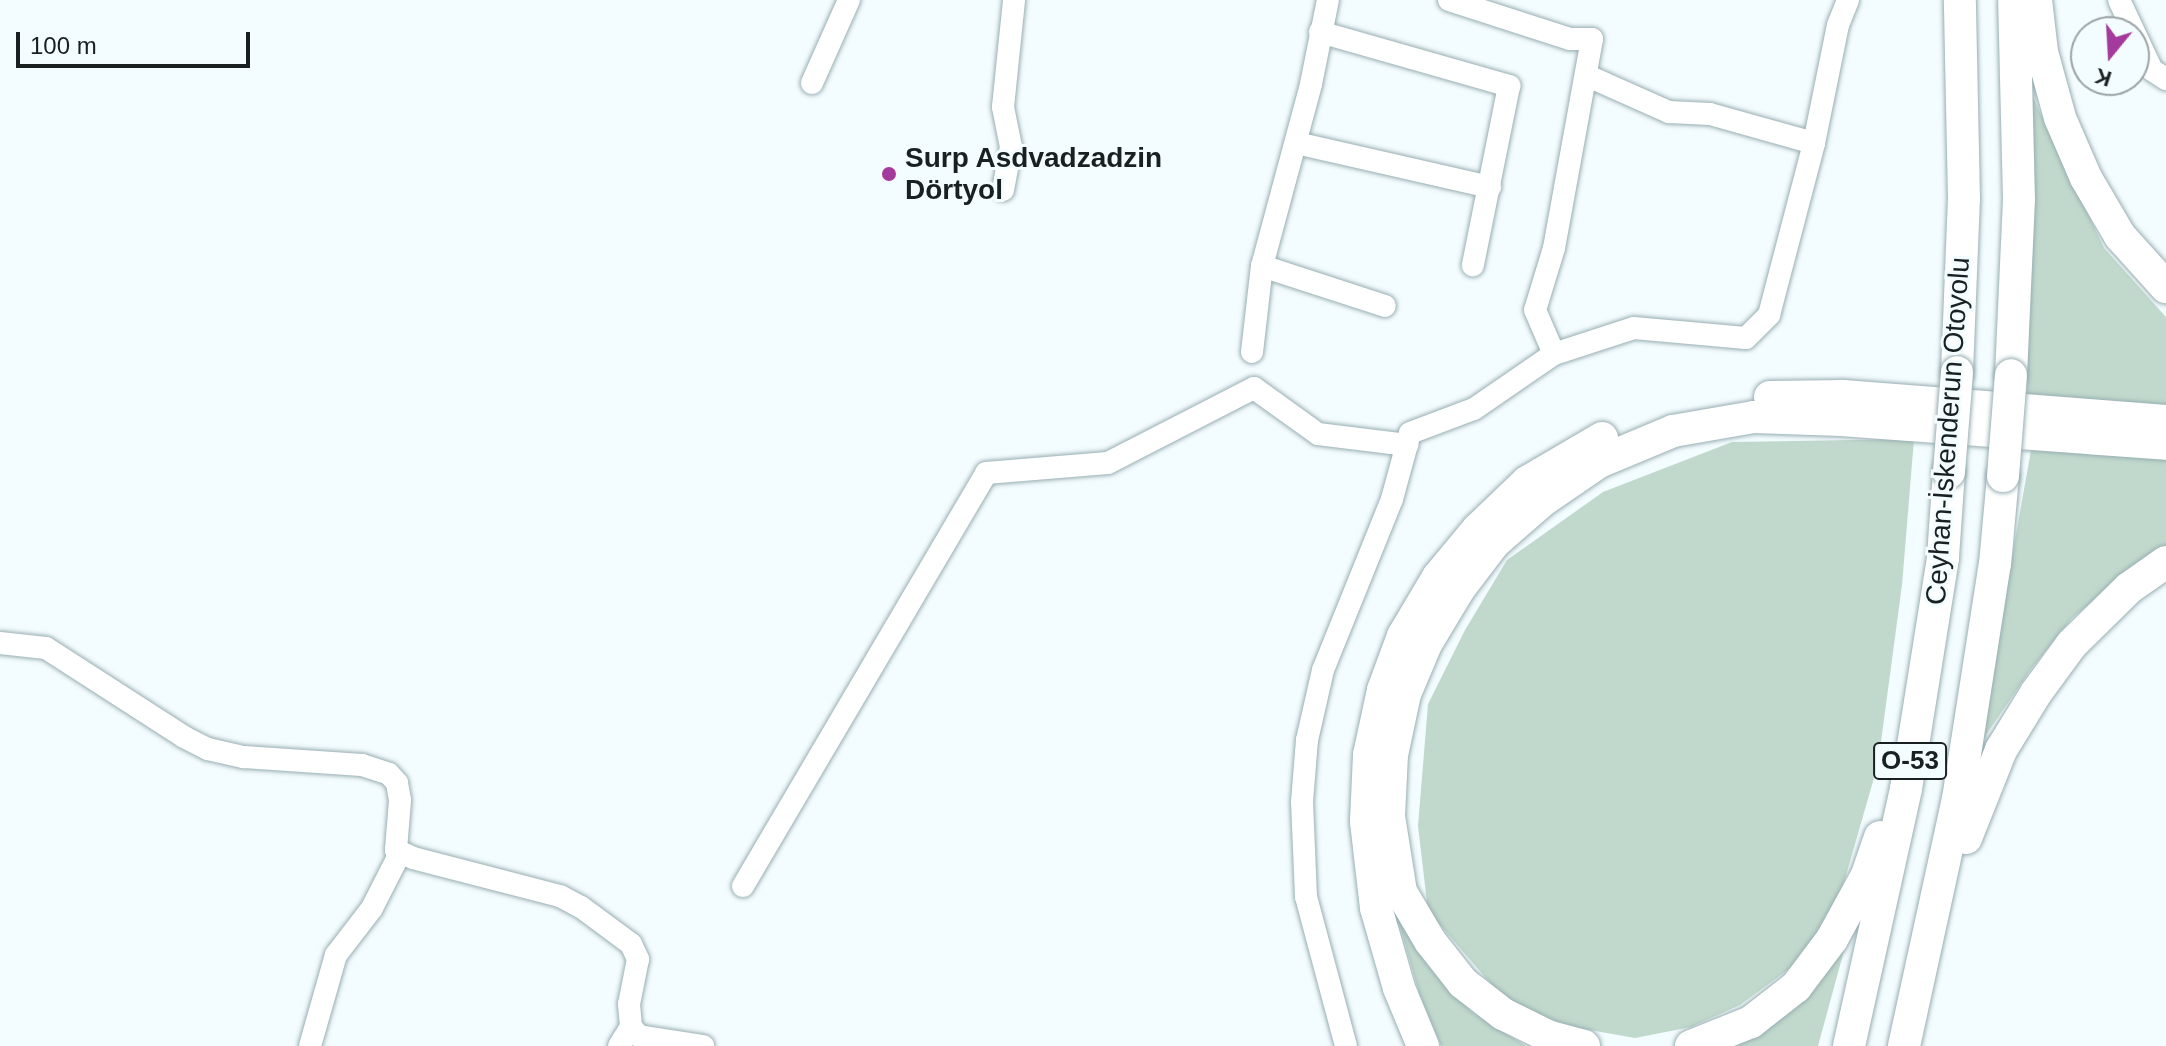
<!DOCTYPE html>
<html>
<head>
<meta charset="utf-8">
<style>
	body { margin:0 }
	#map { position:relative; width:2166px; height:1046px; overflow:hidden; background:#f3fcfe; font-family:Arial,sans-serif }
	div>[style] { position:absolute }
	.green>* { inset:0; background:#c1d9cc }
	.roads { filter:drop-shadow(0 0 2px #98aeb2) drop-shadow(0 0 2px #98aeb2) }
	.minor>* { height:22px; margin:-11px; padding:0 11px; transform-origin:11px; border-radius:11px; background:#fff }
	.highway>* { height:32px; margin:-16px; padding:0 16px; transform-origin:16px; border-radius:16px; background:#fff }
	.bridges { filter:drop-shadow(0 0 2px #98aeb2) drop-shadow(0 0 2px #98aeb2) }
	.highway-bridge>* { height:32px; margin:-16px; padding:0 16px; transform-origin:16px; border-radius:16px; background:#fff }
	.dots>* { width:22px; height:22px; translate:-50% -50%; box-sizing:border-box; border:4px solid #f3fcfe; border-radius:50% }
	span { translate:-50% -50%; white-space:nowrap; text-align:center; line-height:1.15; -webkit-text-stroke:6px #f3fcfe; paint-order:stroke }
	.shield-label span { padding:2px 6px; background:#f3fcfe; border:2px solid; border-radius:6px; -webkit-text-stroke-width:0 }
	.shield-label { font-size:26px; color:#182022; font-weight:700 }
	.poi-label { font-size:28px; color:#182022; font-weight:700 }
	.left { translate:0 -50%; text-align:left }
	.street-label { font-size:28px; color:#182022 }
	.north { position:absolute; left:2070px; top:16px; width:80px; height:80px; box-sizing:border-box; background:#f3fcfe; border:2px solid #9ba4a6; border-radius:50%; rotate:198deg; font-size:22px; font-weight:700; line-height:32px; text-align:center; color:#182022 }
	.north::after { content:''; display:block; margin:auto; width:28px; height:36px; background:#a43a9c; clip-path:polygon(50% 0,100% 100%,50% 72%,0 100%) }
	.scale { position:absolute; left:16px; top:32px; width:234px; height:36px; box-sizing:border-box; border:4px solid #182022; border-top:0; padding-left:10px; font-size:24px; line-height:28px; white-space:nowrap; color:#182022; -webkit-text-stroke:6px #f3fcfe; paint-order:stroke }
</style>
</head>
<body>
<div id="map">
	<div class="green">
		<i style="clip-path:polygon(2030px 91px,2104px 248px,2166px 317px,2166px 412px,2027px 400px)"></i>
		<i style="clip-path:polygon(1914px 439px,1902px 585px,1878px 764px,1840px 896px,1797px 963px,1740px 1005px,1691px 1027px,1635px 1038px,1573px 1027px,1510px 1006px,1428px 911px,1418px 826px,1428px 704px,1465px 630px,1507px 560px,1603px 492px,1732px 442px)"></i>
		<i style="clip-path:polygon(2031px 450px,2166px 457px,2166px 546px,2150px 555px,2072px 618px,2031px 669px,1979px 745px)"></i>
		<i style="clip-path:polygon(1384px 870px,1422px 957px,1472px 1012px,1526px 1046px,1441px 1046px,1420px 996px)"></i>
		<i style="clip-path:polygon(1848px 936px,1818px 1046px,1727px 1046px)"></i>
	</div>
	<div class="roads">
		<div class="minor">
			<i style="left:1449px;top:0;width:127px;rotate:17.9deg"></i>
			<i style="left:1570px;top:39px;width:22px"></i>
			<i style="left:1592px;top:39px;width:212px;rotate:100.3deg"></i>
			<i style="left:1554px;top:248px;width:65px;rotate:107deg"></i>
			<i style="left:1535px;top:310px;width:48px;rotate:66.6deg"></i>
			<i style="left:2119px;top:0;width:77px;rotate:64.8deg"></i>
			<i style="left:2152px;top:70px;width:17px;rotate:33deg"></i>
			<i style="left:1320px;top:32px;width:197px;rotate:15.9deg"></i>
			<i style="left:1509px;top:86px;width:183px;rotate:101.4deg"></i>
			<i style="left:1588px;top:76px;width:89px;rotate:24deg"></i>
			<i style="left:1669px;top:112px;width:41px;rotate:2.8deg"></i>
			<i style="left:1710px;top:114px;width:108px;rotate:15.6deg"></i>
			<i style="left:812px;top:83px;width:91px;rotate:-66deg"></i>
			<i style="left:1296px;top:143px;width:199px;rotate:12.8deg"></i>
			<i style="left:1003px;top:190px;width:44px;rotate:-79.5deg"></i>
			<i style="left:1011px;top:147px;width:41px;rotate:-101.3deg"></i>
			<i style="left:1003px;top:107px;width:108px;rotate:-84.1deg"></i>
			<i style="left:1262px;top:266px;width:129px;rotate:18deg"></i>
			<i style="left:1252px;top:352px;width:87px;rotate:-83.4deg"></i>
			<i style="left:1262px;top:266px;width:188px;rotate:-74.9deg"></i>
			<i style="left:1311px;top:84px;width:86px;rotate:-78.6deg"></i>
			<i style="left:0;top:643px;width:46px;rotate:6.2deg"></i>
			<i style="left:46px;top:648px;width:164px;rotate:32.8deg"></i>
			<i style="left:184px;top:737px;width:27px;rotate:27deg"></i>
			<i style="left:208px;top:749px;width:37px;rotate:13deg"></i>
			<i style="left:244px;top:757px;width:118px;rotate:3.9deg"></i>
			<i style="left:362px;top:765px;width:28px;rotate:18deg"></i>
			<i style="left:389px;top:774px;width:12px;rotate:48deg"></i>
			<i style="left:397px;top:783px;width:17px;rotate:80deg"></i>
			<i style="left:400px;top:800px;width:50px;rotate:94.6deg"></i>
			<i style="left:396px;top:850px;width:19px;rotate:25deg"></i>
			<i style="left:413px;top:858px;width:152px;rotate:14.5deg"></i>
			<i style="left:560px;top:896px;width:24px;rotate:28deg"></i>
			<i style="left:581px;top:907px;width:62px;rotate:36.5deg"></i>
			<i style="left:631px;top:944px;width:17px;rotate:65deg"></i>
			<i style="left:638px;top:959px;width:46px;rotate:101.3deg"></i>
			<i style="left:629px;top:1004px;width:23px;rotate:85deg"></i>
			<i style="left:631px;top:1027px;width:12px;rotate:48deg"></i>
			<i style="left:639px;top:1036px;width:65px;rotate:8.9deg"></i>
			<i style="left:743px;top:886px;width:479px;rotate:-59.5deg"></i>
			<i style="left:986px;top:473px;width:122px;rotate:-4.7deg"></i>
			<i style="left:1108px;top:463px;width:164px;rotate:-27.2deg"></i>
			<i style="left:1254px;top:388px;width:79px;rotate:35.7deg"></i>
			<i style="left:1318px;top:434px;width:90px;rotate:7deg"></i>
			<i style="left:310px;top:1046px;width:95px;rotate:-74.1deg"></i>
			<i style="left:336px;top:955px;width:59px;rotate:-52.5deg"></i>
			<i style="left:372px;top:908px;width:59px;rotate:-63deg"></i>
			<i style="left:399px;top:855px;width:6px;rotate:-121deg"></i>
			<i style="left:619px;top:1046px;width:22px;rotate:-58deg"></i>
			<i style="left:1346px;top:1046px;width:154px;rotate:-105deg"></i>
			<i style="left:1306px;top:897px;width:95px;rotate:-92.4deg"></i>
			<i style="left:1302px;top:802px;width:62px;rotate:-85.4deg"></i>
			<i style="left:1307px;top:740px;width:72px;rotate:-77.1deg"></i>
			<i style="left:1323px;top:670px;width:184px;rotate:-68deg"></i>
			<i style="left:1392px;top:499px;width:68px;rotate:-74.7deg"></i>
			<i style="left:1410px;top:433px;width:68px;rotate:-20.6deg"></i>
			<i style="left:1474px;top:409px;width:97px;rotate:-34.5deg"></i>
			<i style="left:1554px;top:354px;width:84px;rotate:-18deg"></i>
			<i style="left:1634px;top:328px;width:112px;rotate:5.1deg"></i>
			<i style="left:1746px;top:338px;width:33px;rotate:-45deg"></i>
			<i style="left:1769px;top:315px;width:178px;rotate:-75.3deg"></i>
			<i style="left:1814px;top:143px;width:120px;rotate:-78.5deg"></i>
			<i style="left:1838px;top:25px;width:27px;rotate:-68deg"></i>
		</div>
		<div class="highway">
			<i style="left:2036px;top:0;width:52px;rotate:83.4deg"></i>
			<i style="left:2042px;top:52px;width:68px;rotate:74.7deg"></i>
			<i style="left:2060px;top:118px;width:65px;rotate:66.6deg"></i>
			<i style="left:2086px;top:178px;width:67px;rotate:59.6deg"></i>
			<i style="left:2120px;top:236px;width:69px;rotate:48deg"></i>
			<i style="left:1957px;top:372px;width:173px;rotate:-87.7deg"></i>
			<i style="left:1964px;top:199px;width:199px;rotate:-91.2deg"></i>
			<i style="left:2011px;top:375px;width:175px;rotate:-87.4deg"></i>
			<i style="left:2019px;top:200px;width:200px;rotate:-91.4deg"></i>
			<i style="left:1770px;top:397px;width:73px;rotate:-0.8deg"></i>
			<i style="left:1843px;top:396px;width:324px;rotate:4.4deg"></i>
			<i style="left:1966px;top:838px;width:95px;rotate:-68.3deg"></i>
			<i style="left:2001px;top:750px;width:67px;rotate:-58.4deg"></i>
			<i style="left:2036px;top:693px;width:61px;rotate:-53.7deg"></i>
			<i style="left:2072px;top:644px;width:80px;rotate:-44.5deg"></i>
			<i style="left:2129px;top:588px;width:45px;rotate:-35.1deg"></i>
			<i style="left:1423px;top:1046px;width:63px;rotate:-112.5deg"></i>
			<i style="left:1399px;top:988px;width:83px;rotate:-106deg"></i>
			<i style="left:1376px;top:908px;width:88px;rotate:-96.6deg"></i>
			<i style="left:1366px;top:821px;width:66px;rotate:-87.4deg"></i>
			<i style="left:1369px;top:755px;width:66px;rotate:-77.8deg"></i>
			<i style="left:1383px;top:690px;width:58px;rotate:-69.7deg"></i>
			<i style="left:1403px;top:636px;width:69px;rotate:-59.3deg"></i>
			<i style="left:1438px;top:577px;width:62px;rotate:-50.2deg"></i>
			<i style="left:1478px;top:529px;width:68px;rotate:-43.8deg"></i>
			<i style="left:1527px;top:482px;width:87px;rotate:-30.4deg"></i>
			<i style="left:1584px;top:1046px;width:35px;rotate:-165deg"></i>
			<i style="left:1550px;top:1037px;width:52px;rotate:-153.9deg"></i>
			<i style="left:1503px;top:1014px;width:51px;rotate:-142.2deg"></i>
			<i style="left:1463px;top:983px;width:53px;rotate:-128.2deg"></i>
			<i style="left:1430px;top:941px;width:57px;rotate:-120.6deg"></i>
			<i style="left:1401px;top:892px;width:77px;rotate:-99deg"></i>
			<i style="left:1389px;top:816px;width:61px;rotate:-87.2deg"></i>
			<i style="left:1392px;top:755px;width:62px;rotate:-78deg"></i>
			<i style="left:1405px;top:694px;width:54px;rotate:-67.2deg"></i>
			<i style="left:1426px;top:644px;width:64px;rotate:-59deg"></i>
			<i style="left:1459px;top:589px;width:58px;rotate:-52.7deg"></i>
			<i style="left:1494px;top:543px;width:64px;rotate:-41.2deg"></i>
			<i style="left:1542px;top:501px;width:69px;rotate:-34.4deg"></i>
			<i style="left:1599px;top:462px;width:80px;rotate:-22.7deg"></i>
			<i style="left:1673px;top:431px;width:82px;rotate:-9.8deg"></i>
			<i style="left:1754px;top:417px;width:87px;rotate:2deg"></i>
			<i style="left:1841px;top:420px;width:326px;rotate:4.2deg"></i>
			<i style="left:1691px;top:1046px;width:65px;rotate:-21.8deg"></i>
			<i style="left:1751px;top:1022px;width:57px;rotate:-37.9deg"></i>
			<i style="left:1796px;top:987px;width:60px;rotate:-53.1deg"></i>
			<i style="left:1832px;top:939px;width:73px;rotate:-61.3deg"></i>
			<i style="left:1867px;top:875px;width:40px;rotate:-71.1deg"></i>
			<i style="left:1849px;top:1046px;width:263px;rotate:-77.5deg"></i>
			<i style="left:1906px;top:789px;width:235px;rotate:-80.9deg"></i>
			<i style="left:1943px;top:557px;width:85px;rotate:-86deg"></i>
			<i style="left:1904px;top:1046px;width:253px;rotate:-77.7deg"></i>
			<i style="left:1958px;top:799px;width:238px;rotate:-81.1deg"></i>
			<i style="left:1995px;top:564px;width:88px;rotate:-84.8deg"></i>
		</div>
	</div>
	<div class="bridges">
		<div class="highway-bridge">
			<i style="left:1949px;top:472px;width:100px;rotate:-85.4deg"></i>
			<i style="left:2003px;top:476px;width:101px;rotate:-85.5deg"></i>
		</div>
	</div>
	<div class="dots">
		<i style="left:889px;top:174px;background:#a43a9c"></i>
	</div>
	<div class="shield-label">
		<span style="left:1910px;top:761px">O-53</span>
	</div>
	<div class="poi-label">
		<span class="left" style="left:905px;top:174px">Surp Asdvadzadzin<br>Dörtyol</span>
	</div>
	<div class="street-label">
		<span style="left:1948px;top:431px;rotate:-86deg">Ceyhan-İskenderun Otoyolu</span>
	</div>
	<div class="north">K</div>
	<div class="scale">100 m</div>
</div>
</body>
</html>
